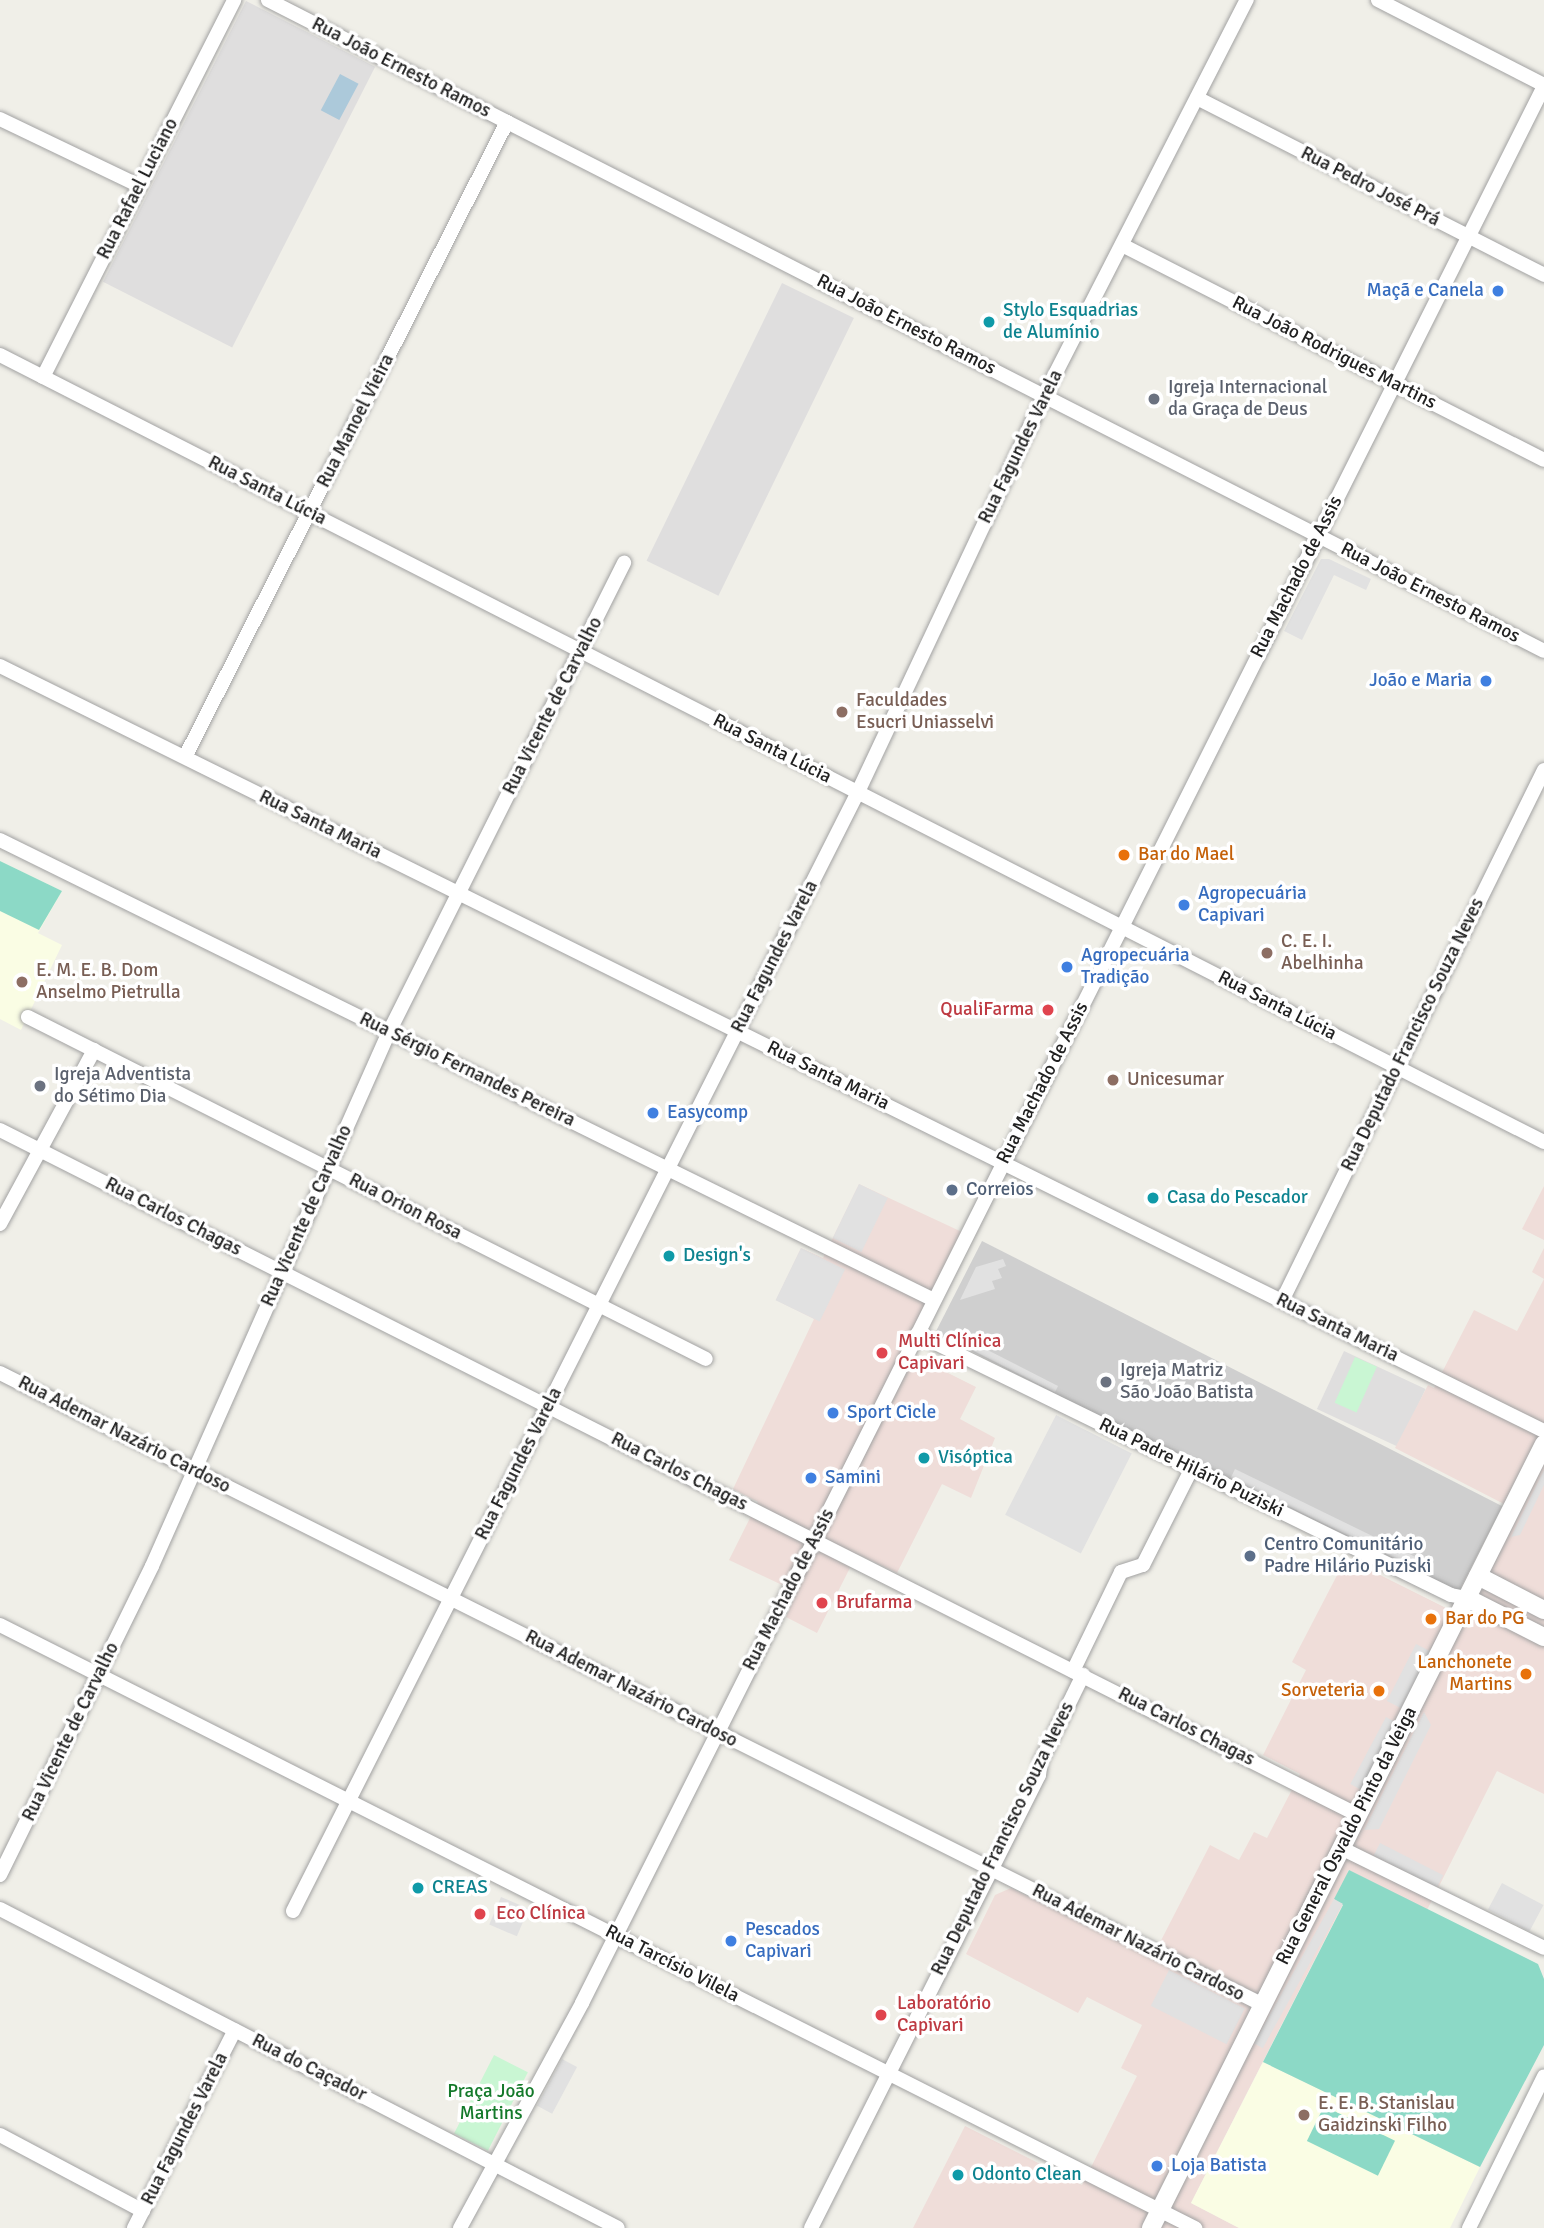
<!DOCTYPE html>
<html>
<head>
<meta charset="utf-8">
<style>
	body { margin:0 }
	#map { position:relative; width:1544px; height:2228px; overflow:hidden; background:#f0efe8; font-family:Signika,sans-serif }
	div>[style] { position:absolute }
	.residential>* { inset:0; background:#dfdede; transform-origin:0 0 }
	.commercial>* { inset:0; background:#efddd9 }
	.education>* { inset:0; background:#fafde4 }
	.religious>* { inset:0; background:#cfcfcf; transform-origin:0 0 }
	.park>* { inset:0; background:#c9f6d3; transform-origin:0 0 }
	.pitch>* { inset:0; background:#8cd9c6; transform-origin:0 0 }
	.parking>* { inset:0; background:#e1e1e1; transform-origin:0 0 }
	.water>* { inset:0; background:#acc9da; transform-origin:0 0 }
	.roads { filter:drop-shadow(0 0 2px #a2a2a2) drop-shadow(0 0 2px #a2a2a2) }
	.minor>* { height:14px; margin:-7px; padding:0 7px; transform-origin:7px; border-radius:7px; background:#fff }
	.tertiary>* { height:18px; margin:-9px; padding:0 9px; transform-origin:9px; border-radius:9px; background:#fff }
	.dots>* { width:19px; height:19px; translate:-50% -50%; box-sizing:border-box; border:4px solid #fff; border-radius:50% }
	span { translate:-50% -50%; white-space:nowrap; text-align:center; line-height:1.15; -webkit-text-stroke:7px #fff; paint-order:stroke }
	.street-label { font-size:19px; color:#212121 }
	.shop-label { font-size:19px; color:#366cbe }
	.right { translate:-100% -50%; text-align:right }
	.left { translate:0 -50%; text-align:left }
	.culture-label { font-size:19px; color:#0d838f }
	.worship-label { font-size:19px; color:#5b616d }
	.education-label { font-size:19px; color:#785e54 }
	.food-label { font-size:19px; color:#c56008 }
	.health-label { font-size:19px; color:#be3a42 }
	.service-label { font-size:19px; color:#4e5e75 }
	.park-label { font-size:19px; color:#14792a }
</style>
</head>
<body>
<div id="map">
	<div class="residential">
		<i style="left:246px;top:1px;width:145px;height:315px;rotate:27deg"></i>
		<i style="left:782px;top:283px;width:80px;height:309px;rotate:26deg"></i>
		<i style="left:1344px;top:1351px;width:90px;height:64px;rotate:25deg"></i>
	</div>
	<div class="commercial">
		<i style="clip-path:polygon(859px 1184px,962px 1232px,902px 1350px,976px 1387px,960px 1419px,995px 1438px,971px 1498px,942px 1484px,897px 1573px,857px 1554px,817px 1633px,786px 1617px,797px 1592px,729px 1560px,758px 1502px,733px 1489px,814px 1319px,776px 1300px,801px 1248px,823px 1258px)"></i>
		<i style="clip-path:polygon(1544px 1186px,1544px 1240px,1522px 1229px)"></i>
		<i style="clip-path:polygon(1544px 1248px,1544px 1794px,1497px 1771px,1427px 1910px,1348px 1870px,1343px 1904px,1191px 2203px,1239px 2228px,913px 2228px,965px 2126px,1082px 2185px,1137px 2076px,1121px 2068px,1142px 2025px,1087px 1997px,1078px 2013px,966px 1954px,995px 1895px,1011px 1888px,1152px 1958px,1210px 1845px,1239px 1860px,1254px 1832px,1267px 1838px,1300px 1774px,1263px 1755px,1306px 1670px,1292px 1662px,1346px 1558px,1450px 1610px,1504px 1504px,1395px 1448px,1428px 1385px,1434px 1388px,1474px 1310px,1517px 1331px,1544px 1279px,1532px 1272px)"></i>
	</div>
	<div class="education">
		<i style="clip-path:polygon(0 861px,62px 891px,38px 933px,62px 945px,21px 1030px,0 1019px)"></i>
		<i style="clip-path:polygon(1263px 2062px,1480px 2167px,1450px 2228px,1239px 2228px,1191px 2203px)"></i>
	</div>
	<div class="religious">
		<i style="left:982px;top:1241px;width:584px;height:103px;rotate:27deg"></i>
	</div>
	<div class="park">
		<i style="left:1355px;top:1357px;width:24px;height:50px;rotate:24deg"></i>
		<i style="left:494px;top:2055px;width:38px;height:88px;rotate:27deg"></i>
	</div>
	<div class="pitch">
		<i style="clip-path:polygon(0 861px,62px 891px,39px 930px,0 911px)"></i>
		<i style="clip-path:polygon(1349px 1870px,1538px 1964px,1544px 1979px,1544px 2045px,1480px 2167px,1263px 2062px,1343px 1905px,1334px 1899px)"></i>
		<i style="left:1324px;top:2106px;width:79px;height:39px;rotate:26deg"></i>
	</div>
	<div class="parking">
		<i style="clip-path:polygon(1321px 559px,1329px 559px,1371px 579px,1366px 590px,1334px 575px,1302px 640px,1284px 631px)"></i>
		<i style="left:859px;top:1184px;width:32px;height:60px;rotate:26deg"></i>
		<i style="left:801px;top:1248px;width:49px;height:58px;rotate:26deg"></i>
		<i style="clip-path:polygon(1003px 1259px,1006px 1266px,998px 1269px,1002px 1278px,992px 1281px,995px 1289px,960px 1300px,976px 1267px)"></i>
		<i style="left:960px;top:1336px;width:110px;height:7px;rotate:27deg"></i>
		<i style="left:1056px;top:1415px;width:85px;height:112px;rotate:27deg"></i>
		<i style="left:1235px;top:1469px;width:218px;height:10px;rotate:26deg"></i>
		<i style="clip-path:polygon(1544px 1470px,1544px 1485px,1520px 1535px,1511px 1537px)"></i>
		<i style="left:1416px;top:1644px;width:16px;height:64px;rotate:27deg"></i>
		<i style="clip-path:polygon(1424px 1712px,1431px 1725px,1379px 1829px,1364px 1830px)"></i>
		<i style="left:1386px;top:1717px;width:15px;height:76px;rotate:28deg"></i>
		<i style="left:1380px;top:1843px;width:71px;height:14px;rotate:27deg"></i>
		<i style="left:1502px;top:1883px;width:47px;height:30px;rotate:28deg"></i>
		<i style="left:501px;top:1897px;width:30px;height:30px;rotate:23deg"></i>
		<i style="left:1334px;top:1899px;width:10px;height:165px;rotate:29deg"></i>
		<i style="left:1169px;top:1970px;width:85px;height:40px;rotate:27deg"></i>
		<i style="left:562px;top:2059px;width:17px;height:53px;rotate:28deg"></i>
	</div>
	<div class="water">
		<i style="left:340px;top:74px;width:21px;height:41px;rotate:28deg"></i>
	</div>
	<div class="roads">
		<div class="minor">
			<i style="left:268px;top:0;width:1432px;rotate:27.03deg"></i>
			<i style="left:1378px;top:0;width:186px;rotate:27.1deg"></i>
			<i style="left:1197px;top:98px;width:390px;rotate:27deg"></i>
			<i style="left:0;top:119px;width:155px;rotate:25.6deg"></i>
			<i style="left:1124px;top:246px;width:471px;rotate:27deg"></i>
			<i style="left:0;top:355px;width:1733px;rotate:27.01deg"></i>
			<i style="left:43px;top:377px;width:423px;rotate:-63.1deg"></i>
			<i style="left:0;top:666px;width:1723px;rotate:26.36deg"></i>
			<i style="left:185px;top:757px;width:712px;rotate:-63.11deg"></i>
			<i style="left:0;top:840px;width:1041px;rotate:26.22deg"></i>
			<i style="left:28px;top:1017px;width:759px;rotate:26.77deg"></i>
			<i style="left:0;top:1130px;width:1521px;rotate:26.77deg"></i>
			<i style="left:0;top:1224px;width:198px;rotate:-61.6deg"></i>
			<i style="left:1282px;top:1301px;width:592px;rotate:-63.74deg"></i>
			<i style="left:917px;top:1334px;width:594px;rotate:26.05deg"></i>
			<i style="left:1451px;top:1595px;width:16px;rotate:11deg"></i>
			<i style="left:0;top:1373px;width:1412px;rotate:26.58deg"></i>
			<i style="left:0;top:1625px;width:1339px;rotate:26.78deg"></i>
			<i style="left:1073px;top:1671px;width:110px;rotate:-64.1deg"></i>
			<i style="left:1121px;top:1572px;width:23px;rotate:-18deg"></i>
			<i style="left:1143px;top:1565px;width:109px;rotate:-63.2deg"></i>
			<i style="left:1341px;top:1848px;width:226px;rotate:26.2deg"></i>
			<i style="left:0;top:1875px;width:344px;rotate:-63.8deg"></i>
			<i style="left:152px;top:1566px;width:584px;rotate:-66.07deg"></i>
			<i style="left:389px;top:1032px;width:525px;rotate:-63.39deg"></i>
			<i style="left:0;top:1909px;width:695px;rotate:27.3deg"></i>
			<i style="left:293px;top:1911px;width:1254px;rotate:-63.21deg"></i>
			<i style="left:858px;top:792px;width:440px;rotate:-64.8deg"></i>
			<i style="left:1045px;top:394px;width:443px;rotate:-62.9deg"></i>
			<i style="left:0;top:2135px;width:162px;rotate:28deg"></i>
			<i style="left:134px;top:2228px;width:222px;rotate:-63deg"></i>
			<i style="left:460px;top:2228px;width:256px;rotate:-61.5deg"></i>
			<i style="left:582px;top:2003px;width:2145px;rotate:-63.35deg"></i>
			<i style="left:811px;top:2228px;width:507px;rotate:-63.28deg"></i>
			<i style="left:1039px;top:1775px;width:14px;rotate:-82deg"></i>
			<i style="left:1041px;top:1761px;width:96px;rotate:-64deg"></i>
			<i style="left:1469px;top:2228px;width:169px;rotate:-63.7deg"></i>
		</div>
		<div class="tertiary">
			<i style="left:1478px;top:1576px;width:74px;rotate:27.3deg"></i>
			<i style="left:1467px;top:1598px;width:86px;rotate:26.9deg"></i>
			<i style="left:1151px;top:2228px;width:877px;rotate:-63.38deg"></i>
		</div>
	</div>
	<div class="dots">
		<i style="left:1498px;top:291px;background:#3f7fe0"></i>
		<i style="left:989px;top:322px;background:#0f9aa8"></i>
		<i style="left:1154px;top:399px;background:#6b7280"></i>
		<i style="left:1486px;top:681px;background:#3f7fe0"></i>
		<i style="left:842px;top:712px;background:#8d6e63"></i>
		<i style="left:1124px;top:855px;background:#e8710a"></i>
		<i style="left:1184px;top:905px;background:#3f7fe0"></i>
		<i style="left:1267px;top:953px;background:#8d6e63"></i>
		<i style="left:1067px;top:967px;background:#3f7fe0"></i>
		<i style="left:22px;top:982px;background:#8d6e63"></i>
		<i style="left:1048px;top:1010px;background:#e0444e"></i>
		<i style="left:1113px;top:1080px;background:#8d6e63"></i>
		<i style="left:40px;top:1086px;background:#6b7280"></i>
		<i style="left:653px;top:1113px;background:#3f7fe0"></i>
		<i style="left:952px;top:1190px;background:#5c6f8a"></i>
		<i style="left:1153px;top:1198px;background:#0f9aa8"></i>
		<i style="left:669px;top:1256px;background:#0f9aa8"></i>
		<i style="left:882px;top:1353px;background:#e0444e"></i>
		<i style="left:1106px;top:1382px;background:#6b7280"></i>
		<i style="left:833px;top:1413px;background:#3f7fe0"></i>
		<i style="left:924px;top:1458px;background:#0f9aa8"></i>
		<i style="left:811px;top:1478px;background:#3f7fe0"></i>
		<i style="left:1250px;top:1556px;background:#5c6f8a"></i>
		<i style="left:822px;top:1603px;background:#e0444e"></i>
		<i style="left:1431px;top:1619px;background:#e8710a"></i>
		<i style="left:1526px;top:1674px;background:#e8710a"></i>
		<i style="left:1379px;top:1691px;background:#e8710a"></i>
		<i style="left:418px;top:1888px;background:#0f9aa8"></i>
		<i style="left:480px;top:1914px;background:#e0444e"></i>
		<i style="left:731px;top:1941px;background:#3f7fe0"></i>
		<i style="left:881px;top:2015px;background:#e0444e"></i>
		<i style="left:1304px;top:2115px;background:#8d6e63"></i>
		<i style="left:1157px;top:2166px;background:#3f7fe0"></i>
		<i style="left:958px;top:2175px;background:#0f9aa8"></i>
	</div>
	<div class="street-label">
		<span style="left:401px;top:68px;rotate:27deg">Rua João Ernesto Ramos</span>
		<span style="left:1370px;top:187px;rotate:27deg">Rua Pedro José Prá</span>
		<span style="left:138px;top:189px;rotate:-63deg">Rua Rafael Luciano</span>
		<span style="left:906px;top:325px;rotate:27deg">Rua João Ernesto Ramos</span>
		<span style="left:1334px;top:353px;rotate:27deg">Rua João Rodrigues Martins</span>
		<span style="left:356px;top:421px;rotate:-63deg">Rua Manoel Vieira</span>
		<span style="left:1021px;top:447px;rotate:-64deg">Rua Fagundes Varela</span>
		<span style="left:267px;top:491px;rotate:27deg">Rua Santa Lúcia</span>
		<span style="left:1297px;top:577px;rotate:-63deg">Rua Machado de Assis</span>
		<span style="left:1430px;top:593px;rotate:27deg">Rua João Ernesto Ramos</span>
		<span style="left:553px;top:706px;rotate:-63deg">Rua Vicente de Carvalho</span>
		<span style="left:772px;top:749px;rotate:27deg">Rua Santa Lúcia</span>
		<span style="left:320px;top:825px;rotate:26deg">Rua Santa Maria</span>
		<span style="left:775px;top:957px;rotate:-63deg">Rua Fagundes Varela</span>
		<span style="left:1277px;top:1006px;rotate:27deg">Rua Santa Lúcia</span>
		<span style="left:1413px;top:1035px;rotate:-64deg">Rua Deputado Francisco Souza Neves</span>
		<span style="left:467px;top:1070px;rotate:26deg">Rua Sérgio Fernandes Pereira</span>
		<span style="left:828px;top:1076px;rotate:26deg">Rua Santa Maria</span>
		<span style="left:1043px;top:1083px;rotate:-63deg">Rua Machado de Assis</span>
		<span style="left:405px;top:1207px;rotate:27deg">Rua Orion Rosa</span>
		<span style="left:307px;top:1216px;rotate:-66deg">Rua Vicente de Carvalho</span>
		<span style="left:173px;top:1217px;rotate:27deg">Rua Carlos Chagas</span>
		<span style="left:1337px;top:1328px;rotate:26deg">Rua Santa Maria</span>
		<span style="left:124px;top:1435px;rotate:27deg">Rua Ademar Nazário Cardoso</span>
		<span style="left:519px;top:1464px;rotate:-63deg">Rua Fagundes Varela</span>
		<span style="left:1191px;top:1468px;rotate:26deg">Rua Padre Hilário Puziski</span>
		<span style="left:679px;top:1472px;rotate:27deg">Rua Carlos Chagas</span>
		<span style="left:789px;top:1590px;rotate:-63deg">Rua Machado de Assis</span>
		<span style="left:631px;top:1689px;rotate:27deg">Rua Ademar Nazário Cardoso</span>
		<span style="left:1186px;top:1727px;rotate:27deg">Rua Carlos Chagas</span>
		<span style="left:71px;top:1732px;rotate:-64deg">Rua Vicente de Carvalho</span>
		<span style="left:1347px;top:1836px;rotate:-63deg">Rua General Osvaldo Pinto da Veiga</span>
		<span style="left:1003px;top:1839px;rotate:-64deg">Rua Deputado Francisco Souza Neves</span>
		<span style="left:1138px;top:1943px;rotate:27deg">Rua Ademar Nazário Cardoso</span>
		<span style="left:672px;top:1964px;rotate:27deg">Rua Tarcísio Vilela</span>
		<span style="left:309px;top:2068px;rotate:27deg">Rua do Caçador</span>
		<span style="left:185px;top:2129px;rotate:-63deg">Rua Fagundes Varela</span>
	</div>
	<div class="shop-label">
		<span class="right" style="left:1484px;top:291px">Maçã e Canela</span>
		<span class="right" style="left:1472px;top:681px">João e Maria</span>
		<span class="left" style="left:1198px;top:905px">Agropecuária<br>Capivari</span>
		<span class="left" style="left:1081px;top:967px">Agropecuária<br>Tradição</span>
		<span class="left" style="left:667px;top:1113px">Easycomp</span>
		<span class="left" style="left:847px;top:1413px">Sport Cicle</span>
		<span class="left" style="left:825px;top:1478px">Samini</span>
		<span class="left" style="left:745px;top:1941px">Pescados<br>Capivari</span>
		<span class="left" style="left:1171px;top:2166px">Loja Batista</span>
	</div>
	<div class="culture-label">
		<span class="left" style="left:1003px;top:322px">Stylo Esquadrias<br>de Alumínio</span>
		<span class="left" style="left:1167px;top:1198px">Casa do Pescador</span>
		<span class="left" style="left:683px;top:1256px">Design's</span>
		<span class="left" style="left:938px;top:1458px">Visóptica</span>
		<span class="left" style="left:432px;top:1888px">CREAS</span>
		<span class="left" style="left:972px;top:2175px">Odonto Clean</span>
	</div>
	<div class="worship-label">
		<span class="left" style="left:1168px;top:399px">Igreja Internacional<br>da Graça de Deus</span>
		<span class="left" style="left:54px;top:1086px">Igreja Adventista<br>do Sétimo Dia</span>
		<span class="left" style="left:1120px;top:1382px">Igreja Matriz<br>São João Batista</span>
	</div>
	<div class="education-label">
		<span class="left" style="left:856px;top:712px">Faculdades<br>Esucri Uniasselvi</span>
		<span class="left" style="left:1281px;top:953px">C. E. I.<br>Abelhinha</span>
		<span class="left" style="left:36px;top:982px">E. M. E. B. Dom<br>Anselmo Pietrulla</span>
		<span class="left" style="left:1127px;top:1080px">Unicesumar</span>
		<span class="left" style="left:1318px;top:2115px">E. E. B. Stanislau<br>Gaidzinski Filho</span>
	</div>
	<div class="food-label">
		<span class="left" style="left:1138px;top:855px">Bar do Mael</span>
		<span class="left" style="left:1445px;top:1619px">Bar do PG</span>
		<span class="right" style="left:1512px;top:1674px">Lanchonete<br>Martins</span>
		<span class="right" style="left:1365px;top:1691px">Sorveteria</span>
	</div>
	<div class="health-label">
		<span class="right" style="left:1034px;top:1010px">QualiFarma</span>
		<span class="left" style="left:898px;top:1353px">Multi Clínica<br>Capivari</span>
		<span class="left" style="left:836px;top:1603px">Brufarma</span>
		<span class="left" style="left:496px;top:1914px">Eco Clínica</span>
		<span class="left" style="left:897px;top:2015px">Laboratório<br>Capivari</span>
	</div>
	<div class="service-label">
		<span class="left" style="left:966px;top:1190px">Correios</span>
		<span class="left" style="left:1264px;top:1556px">Centro Comunitário<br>Padre Hilário Puziski</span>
	</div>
	<div class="park-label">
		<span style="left:491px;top:2103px">Praça João<br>Martins</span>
	</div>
</div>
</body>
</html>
